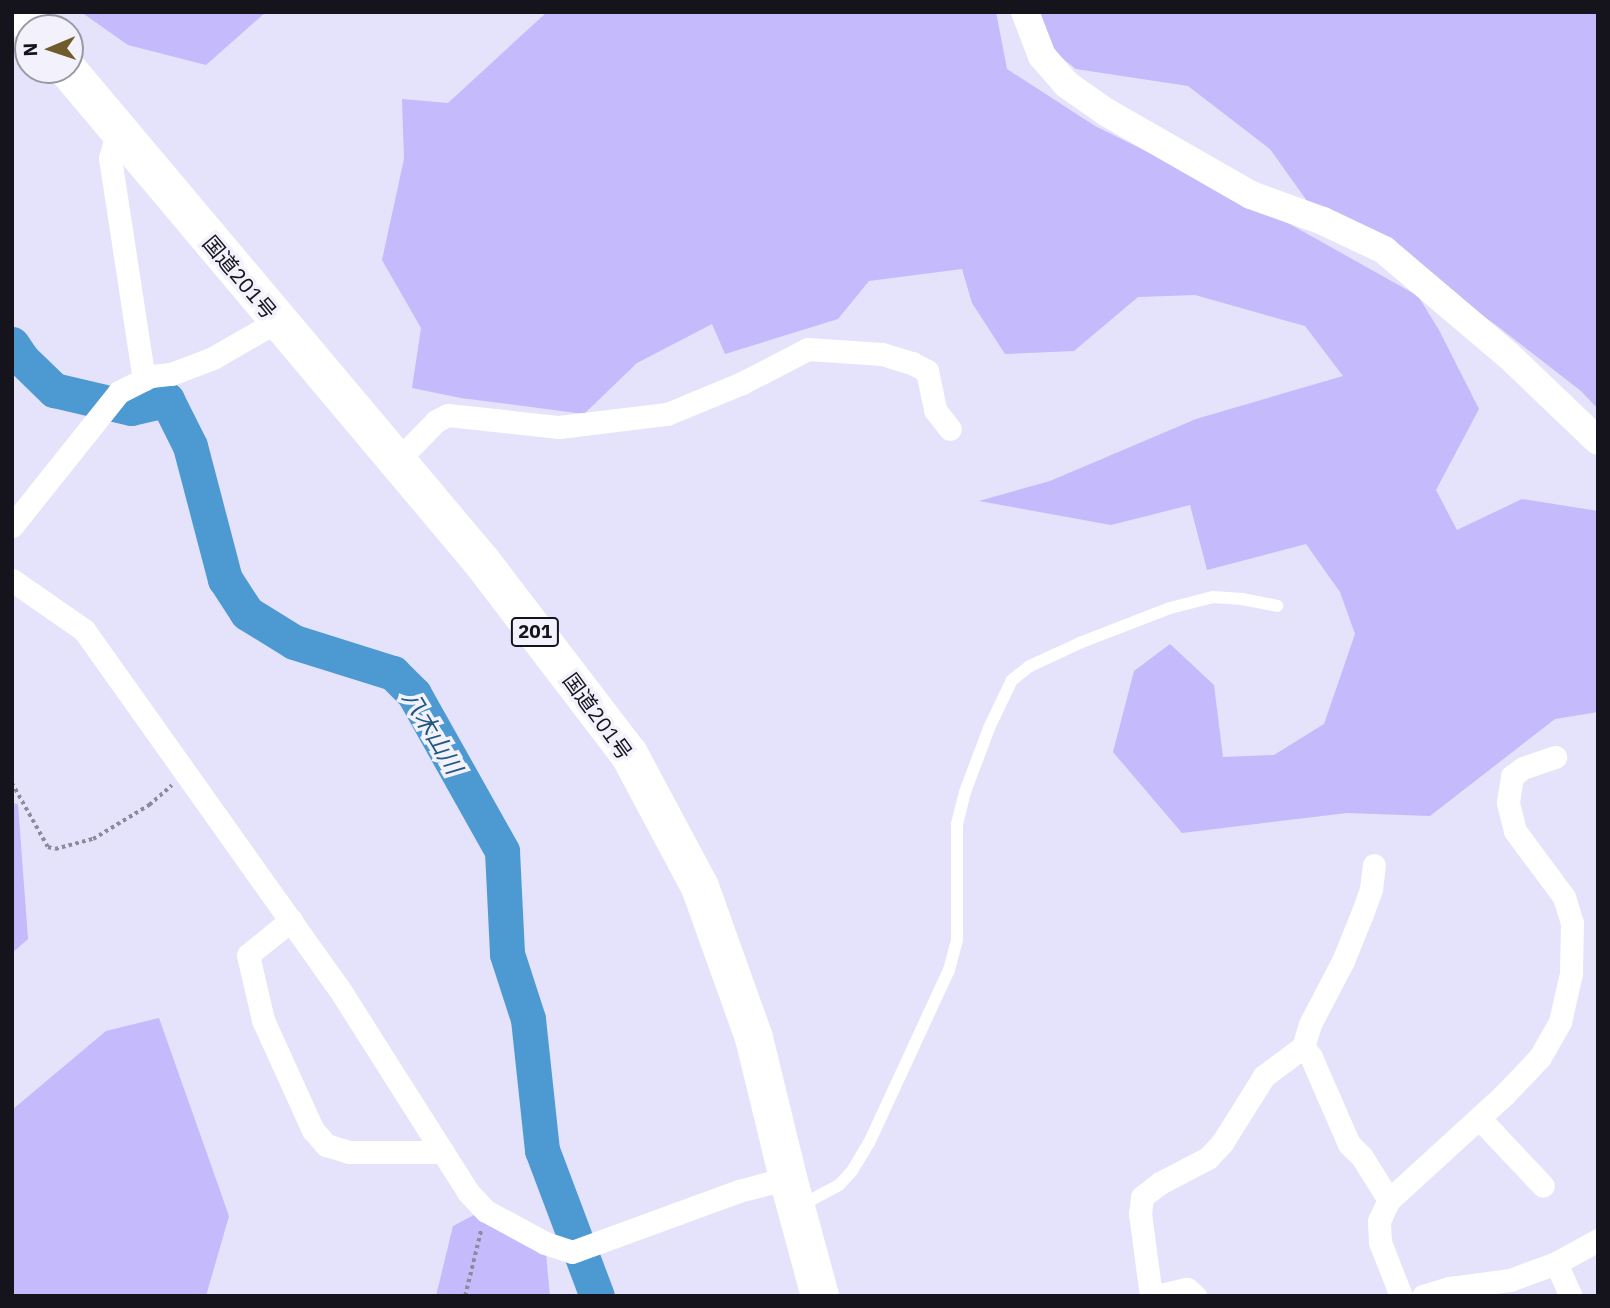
<!DOCTYPE html>
<html>
<head>
<meta charset="utf-8">
<style>
	body { margin:0 }
	#map { position:relative; width:1610px; height:1308px; overflow:hidden; background:#e5e2fb; font-family:"IBM Plex Sans","Noto Sans JP",sans-serif }
	div>[style] { position:absolute }
	.green>* { inset:0; background:#c5bafc }
	.river>* { height:35px; margin:-17.5px; padding:0 17.5px; transform-origin:17.5px; border-radius:17.5px; background:#4d9ad2 }
	.path>* { height:3.5px; margin-top:-1.75px; transform-origin:0; background:repeating-linear-gradient(90deg,#8d8a9c 0 3.5px,transparent 0 7px) }
	.service>* { height:12px; margin:-6px; padding:0 6px; transform-origin:6px; border-radius:6px; background:#fff }
	.minor>* { height:23px; margin:-11.5px; padding:0 11.5px; transform-origin:11.5px; border-radius:11.5px; background:#fff }
	.tertiary>* { height:28px; margin:-14px; padding:0 14px; transform-origin:14px; border-radius:14px; background:#fff }
	.trunk>* { height:38px; margin:-19px; padding:0 19px; transform-origin:19px; border-radius:19px; background:#fff }
	span { translate:-50% -50%; white-space:nowrap; text-align:center; line-height:1.15; -webkit-text-stroke:7px #f3f1fb; paint-order:stroke }
	.shield-label span { padding:2px 5px; background:#f3f1fb; border:2px solid; border-radius:5px; -webkit-text-stroke-width:0 }
	.shield-label { font-size:19px; color:#15131c; font-weight:700 }
	.street-label { font-size:21px; color:#15131c }
	.water-label { font-size:23px; color:#21587f; font-style:italic }
	.frame { position:absolute; inset:0; border:14px solid #15131c; pointer-events:none }
	.north { position:absolute; left:14px; top:14px; width:70px; height:70px; box-sizing:border-box; background:#f3f1fb; border:2px solid #9a98a2; border-radius:50%; rotate:268deg; font-size:19px; font-weight:700; line-height:28px; text-align:center; color:#15131c }
	.north::after { content:''; display:block; margin:auto; width:24px; height:32px; background:#705b2a; clip-path:polygon(50% 0,100% 100%,50% 72%,0 100%) }
</style>
</head>
<body>
<div id="map">
	<div class="green">
		<i style="clip-path:polygon(81px 12px,266px 12px,206px 65px,128px 45px)"></i>
		<i style="clip-path:polygon(547px 12px,996px 12px,1007px 69px,1095px 126px,1263px 209px,1418px 296px,1439px 330px,1479px 409px,1436px 490px,1457px 530px,1522px 499px,1598px 511px,1598px 712px,1555px 719px,1430px 816px,1347px 813px,1182px 833px,1113px 752px,1134px 671px,1170px 644px,1214px 685px,1223px 757px,1274px 755px,1324px 724px,1355px 634px,1340px 592px,1306px 544px,1207px 570px,1190px 505px,1111px 525px,979px 501px,1050px 481px,1196px 419px,1343px 376px,1305px 326px,1195px 295px,1138px 297px,1074px 351px,1005px 354px,972px 303px,962px 269px,869px 281px,838px 319px,725px 354px,712px 324px,637px 363px,584px 414px,461px 398px,412px 388px,421px 328px,382px 260px,404px 159px,402px 99px,448px 103px)"></i>
		<i style="clip-path:polygon(1025px 12px,1598px 12px,1598px 409px,1581px 391px,1496px 325px,1382px 248px,1312px 208px,1270px 149px,1188px 86px,1076px 69px,1028px 31px)"></i>
		<i style="clip-path:polygon(12px 803px,18px 804px,28px 939px,12px 953px)"></i>
		<i style="clip-path:polygon(159px 1018px,229px 1216px,206px 1296px,12px 1296px,12px 1110px,106px 1031px)"></i>
		<i style="clip-path:polygon(478px 1213px,545px 1243px,550px 1296px,436px 1296px,453px 1226px)"></i>
	</div>
	<div class="river">
		<i style="left:12px;top:344px;width:18px;rotate:56deg"></i>
		<i style="left:22px;top:359px;width:45px;rotate:44.1deg"></i>
		<i style="left:54px;top:390px;width:79px;rotate:13.2deg"></i>
		<i style="left:131px;top:408px;width:37px;rotate:-13deg"></i>
		<i style="left:167px;top:400px;width:51px;rotate:63.4deg"></i>
		<i style="left:190px;top:446px;width:138px;rotate:75.3deg"></i>
		<i style="left:225px;top:579px;width:40px;rotate:57.1deg"></i>
		<i style="left:247px;top:613px;width:55px;rotate:31.7deg"></i>
		<i style="left:294px;top:642px;width:104px;rotate:17.4deg"></i>
		<i style="left:393px;top:673px;width:30px;rotate:45deg"></i>
		<i style="left:414px;top:694px;width:180px;rotate:60.7deg"></i>
		<i style="left:502px;top:851px;width:103px;rotate:87.2deg"></i>
		<i style="left:507px;top:954px;width:68px;rotate:72.1deg"></i>
		<i style="left:528px;top:1019px;width:132px;rotate:83.9deg"></i>
		<i style="left:542px;top:1150px;width:156px;rotate:69.4deg"></i>
	</div>
	<div class="path">
		<i style="left:12px;top:783px;width:73px;rotate:60.6deg"></i>
		<i style="left:48px;top:847px;width:7px;rotate:16deg"></i>
		<i style="left:55px;top:849px;width:39px;rotate:-15deg"></i>
		<i style="left:93px;top:839px;width:66px;rotate:-31.3deg"></i>
		<i style="left:149px;top:805px;width:30px;rotate:-41deg"></i>
		<i style="left:465px;top:1296px;width:68px;rotate:-76.4deg"></i>
	</div>
	<div class="service">
		<i style="left:800px;top:1206px;width:44px;rotate:-28.3deg"></i>
		<i style="left:839px;top:1185px;width:19px;rotate:-47deg"></i>
		<i style="left:852px;top:1171px;width:33px;rotate:-59deg"></i>
		<i style="left:869px;top:1143px;width:191px;rotate:-65.2deg"></i>
		<i style="left:949px;top:970px;width:31px;rotate:-75deg"></i>
		<i style="left:957px;top:940px;width:116px;rotate:-90deg"></i>
		<i style="left:957px;top:824px;width:33px;rotate:-76deg"></i>
		<i style="left:965px;top:792px;width:68px;rotate:-69.4deg"></i>
		<i style="left:989px;top:728px;width:53px;rotate:-64.4deg"></i>
		<i style="left:1012px;top:680px;width:23px;rotate:-38deg"></i>
		<i style="left:1030px;top:666px;width:57px;rotate:-24.8deg"></i>
		<i style="left:1082px;top:642px;width:94px;rotate:-21.1deg"></i>
		<i style="left:1170px;top:608px;width:44px;rotate:-14.3deg"></i>
		<i style="left:1213px;top:597px;width:29px;rotate:4deg"></i>
		<i style="left:1242px;top:599px;width:36px;rotate:11deg"></i>
	</div>
	<div class="minor">
		<i style="left:118px;top:130px;width:29px;rotate:106deg"></i>
		<i style="left:110px;top:158px;width:224px;rotate:81.3deg"></i>
		<i style="left:397px;top:461px;width:56px;rotate:-45.7deg"></i>
		<i style="left:436px;top:421px;width:13px;rotate:-27deg"></i>
		<i style="left:448px;top:415px;width:112px;rotate:6.2deg"></i>
		<i style="left:559px;top:427px;width:109px;rotate:-6.9deg"></i>
		<i style="left:667px;top:414px;width:81px;rotate:-22.5deg"></i>
		<i style="left:742px;top:383px;width:74px;rotate:-27.3deg"></i>
		<i style="left:808px;top:349px;width:74px;rotate:3.9deg"></i>
		<i style="left:882px;top:354px;width:31px;rotate:17deg"></i>
		<i style="left:912px;top:363px;width:17px;rotate:28deg"></i>
		<i style="left:927px;top:371px;width:40px;rotate:78deg"></i>
		<i style="left:935px;top:410px;width:24px;rotate:52deg"></i>
		<i style="left:12px;top:526px;width:171px;rotate:-51.4deg"></i>
		<i style="left:119px;top:392px;width:36px;rotate:-27deg"></i>
		<i style="left:151px;top:376px;width:20px;rotate:-6deg"></i>
		<i style="left:171px;top:374px;width:45px;rotate:-20.9deg"></i>
		<i style="left:213px;top:358px;width:74px;rotate:-30deg"></i>
		<i style="left:12px;top:580px;width:88px;rotate:34.8deg"></i>
		<i style="left:84px;top:630px;width:438px;rotate:54.6deg"></i>
		<i style="left:338px;top:987px;width:243px;rotate:57.6deg"></i>
		<i style="left:468px;top:1192px;width:26px;rotate:47deg"></i>
		<i style="left:486px;top:1211px;width:67px;rotate:28.5deg"></i>
		<i style="left:545px;top:1243px;width:28px;rotate:18deg"></i>
		<i style="left:572px;top:1252px;width:178px;rotate:-20.1deg"></i>
		<i style="left:739px;top:1191px;width:51px;rotate:-14.9deg"></i>
		<i style="left:291px;top:920px;width:55px;rotate:140.9deg"></i>
		<i style="left:248px;top:955px;width:67px;rotate:77deg"></i>
		<i style="left:263px;top:1020px;width:121px;rotate:65.6deg"></i>
		<i style="left:313px;top:1130px;width:20px;rotate:49deg"></i>
		<i style="left:326px;top:1145px;width:24px;rotate:17deg"></i>
		<i style="left:349px;top:1152px;width:94px"></i>
		<i style="left:1303px;top:1047px;width:13px;rotate:51deg"></i>
		<i style="left:1311px;top:1057px;width:95px;rotate:66.4deg"></i>
		<i style="left:1349px;top:1144px;width:18px;rotate:45deg"></i>
		<i style="left:1362px;top:1157px;width:51px;rotate:57.9deg"></i>
		<i style="left:1479px;top:1118px;width:93px;rotate:46.7deg"></i>
		<i style="left:1556px;top:1263px;width:36px;rotate:66deg"></i>
		<i style="left:1151px;top:1296px;width:83px;rotate:-97.6deg"></i>
		<i style="left:1140px;top:1214px;width:17px;rotate:-83deg"></i>
		<i style="left:1142px;top:1197px;width:23px;rotate:-38deg"></i>
		<i style="left:1160px;top:1183px;width:54px;rotate:-27.5deg"></i>
		<i style="left:1208px;top:1158px;width:21px;rotate:-47deg"></i>
		<i style="left:1222px;top:1143px;width:79px;rotate:-57.9deg"></i>
		<i style="left:1264px;top:1076px;width:49px;rotate:-36.6deg"></i>
		<i style="left:1303px;top:1047px;width:24px;rotate:-73deg"></i>
		<i style="left:1310px;top:1024px;width:71px;rotate:-62.4deg"></i>
		<i style="left:1343px;top:961px;width:51px;rotate:-68deg"></i>
		<i style="left:1362px;top:914px;width:27px;rotate:-70deg"></i>
		<i style="left:1371px;top:889px;width:24px;rotate:-83deg"></i>
		<i style="left:1156px;top:1296px;width:32px;rotate:-13deg"></i>
		<i style="left:1187px;top:1289px;width:11px;rotate:41deg"></i>
		<i style="left:1401px;top:1296px;width:58px;rotate:-111.3deg"></i>
		<i style="left:1380px;top:1242px;width:21px;rotate:-93deg"></i>
		<i style="left:1379px;top:1221px;width:23px;rotate:-65deg"></i>
		<i style="left:1389px;top:1200px;width:156px;rotate:-42.4deg"></i>
		<i style="left:1504px;top:1095px;width:52px;rotate:-46.5deg"></i>
		<i style="left:1540px;top:1057px;width:40px;rotate:-60.3deg"></i>
		<i style="left:1560px;top:1022px;width:50px;rotate:-77.3deg"></i>
		<i style="left:1571px;top:973px;width:50px;rotate:-88.9deg"></i>
		<i style="left:1572px;top:923px;width:27px;rotate:-107deg"></i>
		<i style="left:1564px;top:897px;width:82px;rotate:-126.6deg"></i>
		<i style="left:1515px;top:831px;width:30px;rotate:-104deg"></i>
		<i style="left:1508px;top:802px;width:26px;rotate:-81deg"></i>
		<i style="left:1512px;top:776px;width:14px;rotate:-36deg"></i>
		<i style="left:1523px;top:768px;width:34px;rotate:-19deg"></i>
		<i style="left:1423px;top:1296px;width:28px;rotate:-17deg"></i>
		<i style="left:1450px;top:1288px;width:61px;rotate:-7.6deg"></i>
		<i style="left:1510px;top:1280px;width:49px;rotate:-20.3deg"></i>
		<i style="left:1556px;top:1263px;width:48px;rotate:-28.7deg"></i>
	</div>
	<div class="tertiary">
		<i style="left:1025px;top:12px;width:47px;rotate:68.9deg"></i>
		<i style="left:1042px;top:56px;width:37px;rotate:49deg"></i>
		<i style="left:1066px;top:84px;width:49px;rotate:35deg"></i>
		<i style="left:1106px;top:112px;width:167px;rotate:29.8deg"></i>
		<i style="left:1251px;top:195px;width:77px;rotate:19.9deg"></i>
		<i style="left:1323px;top:221px;width:68px;rotate:25.4deg"></i>
		<i style="left:1384px;top:250px;width:162px;rotate:40.3deg"></i>
		<i style="left:1508px;top:355px;width:124px;rotate:43.7deg"></i>
	</div>
	<div class="trunk">
		<i style="left:20px;top:12px;width:21px;rotate:51deg"></i>
		<i style="left:68px;top:70px;width:643px;rotate:49.92deg"></i>
		<i style="left:482px;top:562px;width:242px;rotate:52.6deg"></i>
		<i style="left:629px;top:754px;width:151px;rotate:61.9deg"></i>
		<i style="left:700px;top:887px;width:160px;rotate:70.3deg"></i>
		<i style="left:754px;top:1038px;width:144px;rotate:76.3deg"></i>
		<i style="left:788px;top:1178px;width:122px;rotate:74.8deg"></i>
	</div>
	<div class="shield-label">
		<span style="left:535px;top:632px">201</span>
	</div>
	<div class="street-label">
		<span style="left:240px;top:277px;rotate:50deg">国道201号</span>
		<span style="left:598px;top:716px;rotate:54deg">国道201号</span>
	</div>
	<div class="water-label">
		<span style="left:433px;top:732px;rotate:59deg">八木山川</span>
	</div>
	<div class="frame"></div>
	<div class="north">N</div>
</div>
</body>
</html>
